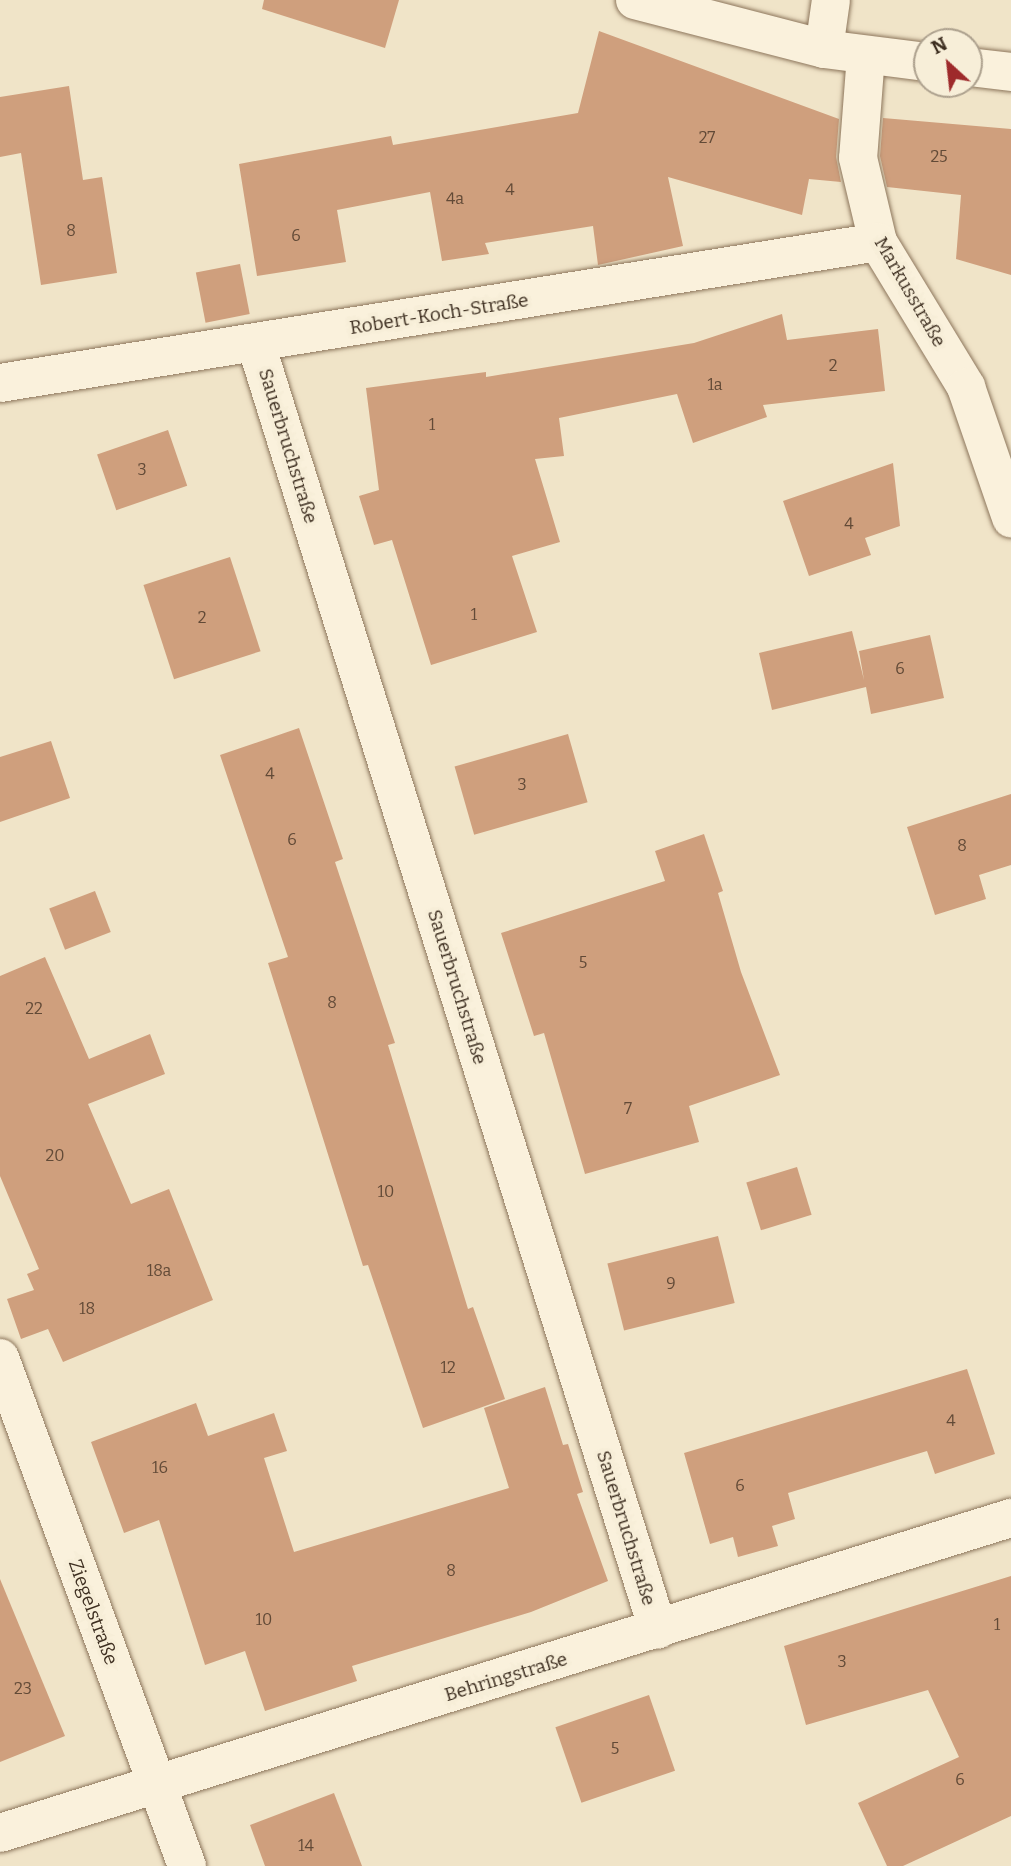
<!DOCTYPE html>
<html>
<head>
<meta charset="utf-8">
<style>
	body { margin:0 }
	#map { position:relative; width:1011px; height:1866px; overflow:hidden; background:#f0e4c8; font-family:Bitter,serif }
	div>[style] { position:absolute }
	.building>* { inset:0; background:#cf9f7d; transform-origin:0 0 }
	.roads { filter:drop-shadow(0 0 2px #8d765c) drop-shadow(0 0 2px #8d765c) }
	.minor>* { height:38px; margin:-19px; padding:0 19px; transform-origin:19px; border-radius:19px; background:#faf1dc }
	.tertiary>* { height:38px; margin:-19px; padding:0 19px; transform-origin:19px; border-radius:19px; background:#faf1dc }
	span { translate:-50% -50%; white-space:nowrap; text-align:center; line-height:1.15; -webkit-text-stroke:7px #f7eed8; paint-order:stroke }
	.number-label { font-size:16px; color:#624a37 }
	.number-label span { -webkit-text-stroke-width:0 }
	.street-label { font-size:19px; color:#3d2e20 }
	.north { position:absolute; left:913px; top:28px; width:70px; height:70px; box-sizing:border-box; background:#f7eed8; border:2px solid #ada18e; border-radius:50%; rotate:333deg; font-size:19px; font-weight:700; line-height:28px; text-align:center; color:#3d2e20 }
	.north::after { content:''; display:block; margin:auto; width:24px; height:32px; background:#9e2a2b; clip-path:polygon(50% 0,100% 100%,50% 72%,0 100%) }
</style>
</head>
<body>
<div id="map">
	<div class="building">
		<i style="clip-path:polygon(264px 0,399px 0,385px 48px,262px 9px)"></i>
		<i style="clip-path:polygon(599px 31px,839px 119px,836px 157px,841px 182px,809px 179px,802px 215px,668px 177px,683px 246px,598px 265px,593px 226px,485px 243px,489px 254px,442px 261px,430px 192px,337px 210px,346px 262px,257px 276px,239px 164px,391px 136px,393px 145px,578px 113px)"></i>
		<i style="clip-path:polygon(69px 86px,83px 180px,102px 177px,117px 273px,41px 285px,21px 153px,0 157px,0 97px)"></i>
		<i style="clip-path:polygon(883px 118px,1011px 129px,1011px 275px,956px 259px,961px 195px,887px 187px,880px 156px)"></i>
		<i style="left:240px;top:264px;width:51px;height:45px;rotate:79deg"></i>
		<i style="clip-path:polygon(782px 314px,787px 340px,878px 329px,885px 391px,763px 405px,767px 417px,693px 443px,677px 394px,559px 418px,564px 456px,535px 459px,560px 542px,512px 556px,537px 632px,431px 665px,392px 540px,374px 545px,359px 496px,379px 490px,366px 388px,486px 372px,486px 377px,694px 343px)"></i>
		<i style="left:168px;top:430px;width:59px;height:75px;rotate:71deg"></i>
		<i style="clip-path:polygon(893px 463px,900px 526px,865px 538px,871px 555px,809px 576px,783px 501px)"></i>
		<i style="left:230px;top:557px;width:99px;height:91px;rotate:72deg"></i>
		<i style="clip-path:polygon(852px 631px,864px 680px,859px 651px,930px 635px,944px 698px,871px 714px,866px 687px,772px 710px,759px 653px)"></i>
		<i style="clip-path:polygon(299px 728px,343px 859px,335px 862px,395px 1043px,388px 1045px,468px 1309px,473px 1307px,505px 1399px,423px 1428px,368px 1265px,363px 1266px,268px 963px,288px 957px,220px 755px)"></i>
		<i style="left:568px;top:734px;width:71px;height:118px;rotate:74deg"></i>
		<i style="clip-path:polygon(51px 741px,70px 798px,0 822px,0 757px)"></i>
		<i style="clip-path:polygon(1011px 794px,1011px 865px,979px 875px,986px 899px,935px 915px,907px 827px)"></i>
		<i style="clip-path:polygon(704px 834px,723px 891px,718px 893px,741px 972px,780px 1075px,689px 1106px,699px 1142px,585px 1174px,544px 1033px,534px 1036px,501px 933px,665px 881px,655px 851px)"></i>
		<i style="left:95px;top:891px;width:44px;height:49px;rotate:69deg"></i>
		<i style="clip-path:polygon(45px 957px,89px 1059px,150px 1034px,165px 1074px,88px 1104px,131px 1204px,169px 1189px,213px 1300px,63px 1362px,48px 1329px,21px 1339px,7px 1299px,34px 1290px,27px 1274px,39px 1269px,0 1176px,0 976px)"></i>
		<i style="left:797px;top:1167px;width:50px;height:53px;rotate:73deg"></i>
		<i style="left:718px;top:1236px;width:69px;height:114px;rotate:76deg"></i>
		<i style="clip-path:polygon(967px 1369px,995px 1454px,935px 1474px,927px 1451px,788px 1493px,795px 1519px,772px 1526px,778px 1546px,738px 1557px,733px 1537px,710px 1544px,684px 1453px)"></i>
		<i style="clip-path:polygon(545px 1387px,563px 1445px,568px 1444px,583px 1492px,577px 1494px,608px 1581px,531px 1612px,352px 1666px,357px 1681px,265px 1711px,245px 1651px,205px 1665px,159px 1520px,124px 1533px,91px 1442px,196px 1403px,208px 1436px,274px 1413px,287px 1451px,264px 1458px,294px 1552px,509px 1488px,484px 1408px)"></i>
		<i style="clip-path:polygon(1011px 1576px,1011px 1816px,903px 1866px,887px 1866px,858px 1803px,959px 1757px,928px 1690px,806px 1725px,784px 1646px)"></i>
		<i style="clip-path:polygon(0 1579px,65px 1736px,0 1762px)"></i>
		<i style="left:649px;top:1695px;width:80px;height:99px;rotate:71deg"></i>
		<i style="clip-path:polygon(334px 1793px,362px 1866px,265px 1866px,250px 1825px)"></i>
	</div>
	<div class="roads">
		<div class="minor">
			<i style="left:824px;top:49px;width:49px;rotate:-81.9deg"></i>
			<i style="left:866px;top:55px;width:103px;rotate:94.4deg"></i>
			<i style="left:858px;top:158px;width:86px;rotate:76.6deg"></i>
			<i style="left:878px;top:242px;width:170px;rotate:58.7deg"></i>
			<i style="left:966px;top:387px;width:139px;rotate:71deg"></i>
			<i style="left:256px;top:344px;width:1347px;rotate:72.64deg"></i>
			<i style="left:0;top:383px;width:889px;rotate:-9.12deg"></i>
			<i style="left:0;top:1358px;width:541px;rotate:69.79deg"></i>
			<i style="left:0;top:1833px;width:1059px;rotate:-17.31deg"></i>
		</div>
		<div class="tertiary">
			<i style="left:635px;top:0;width:195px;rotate:14.5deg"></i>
			<i style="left:824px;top:49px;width:104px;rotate:7.2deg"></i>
			<i style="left:969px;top:67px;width:42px;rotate:6.8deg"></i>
		</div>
	</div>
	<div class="number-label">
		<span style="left:707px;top:138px">27</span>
		<span style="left:939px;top:157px">25</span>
		<span style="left:510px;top:190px">4</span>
		<span style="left:455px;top:199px">4a</span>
		<span style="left:71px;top:231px">8</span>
		<span style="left:296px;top:236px">6</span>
		<span style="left:833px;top:366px">2</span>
		<span style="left:715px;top:385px">1a</span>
		<span style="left:432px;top:425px">1</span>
		<span style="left:142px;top:470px">3</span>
		<span style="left:849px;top:524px">4</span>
		<span style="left:474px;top:615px">1</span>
		<span style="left:202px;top:618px">2</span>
		<span style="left:900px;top:669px">6</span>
		<span style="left:270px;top:774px">4</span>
		<span style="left:522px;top:785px">3</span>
		<span style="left:292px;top:840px">6</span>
		<span style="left:962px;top:846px">8</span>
		<span style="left:583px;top:963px">5</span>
		<span style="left:332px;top:1003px">8</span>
		<span style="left:34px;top:1009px">22</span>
		<span style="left:628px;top:1109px">7</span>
		<span style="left:55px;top:1156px">20</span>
		<span style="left:386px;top:1192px">10</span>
		<span style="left:159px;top:1271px">18a</span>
		<span style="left:671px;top:1284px">9</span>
		<span style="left:87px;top:1309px">18</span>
		<span style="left:448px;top:1368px">12</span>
		<span style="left:951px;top:1421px">4</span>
		<span style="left:160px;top:1468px">16</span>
		<span style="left:740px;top:1486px">6</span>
		<span style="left:451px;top:1571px">8</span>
		<span style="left:264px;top:1620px">10</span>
		<span style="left:997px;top:1625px">1</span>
		<span style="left:842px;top:1662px">3</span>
		<span style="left:23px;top:1689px">23</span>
		<span style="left:615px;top:1749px">5</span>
		<span style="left:960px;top:1780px">6</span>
		<span style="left:306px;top:1846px">14</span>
	</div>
	<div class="street-label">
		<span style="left:910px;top:292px;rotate:60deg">Markusstraße</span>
		<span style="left:439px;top:314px;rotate:-9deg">Robert-Koch-Straße</span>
		<span style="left:288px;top:446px;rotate:73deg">Sauerbruchstraße</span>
		<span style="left:457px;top:987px;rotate:73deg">Sauerbruchstraße</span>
		<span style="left:626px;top:1528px;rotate:73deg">Sauerbruchstraße</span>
		<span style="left:93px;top:1612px;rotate:70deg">Ziegelstraße</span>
		<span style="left:506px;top:1677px;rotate:-17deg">Behringstraße</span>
	</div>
	<div class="north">N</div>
</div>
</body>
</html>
